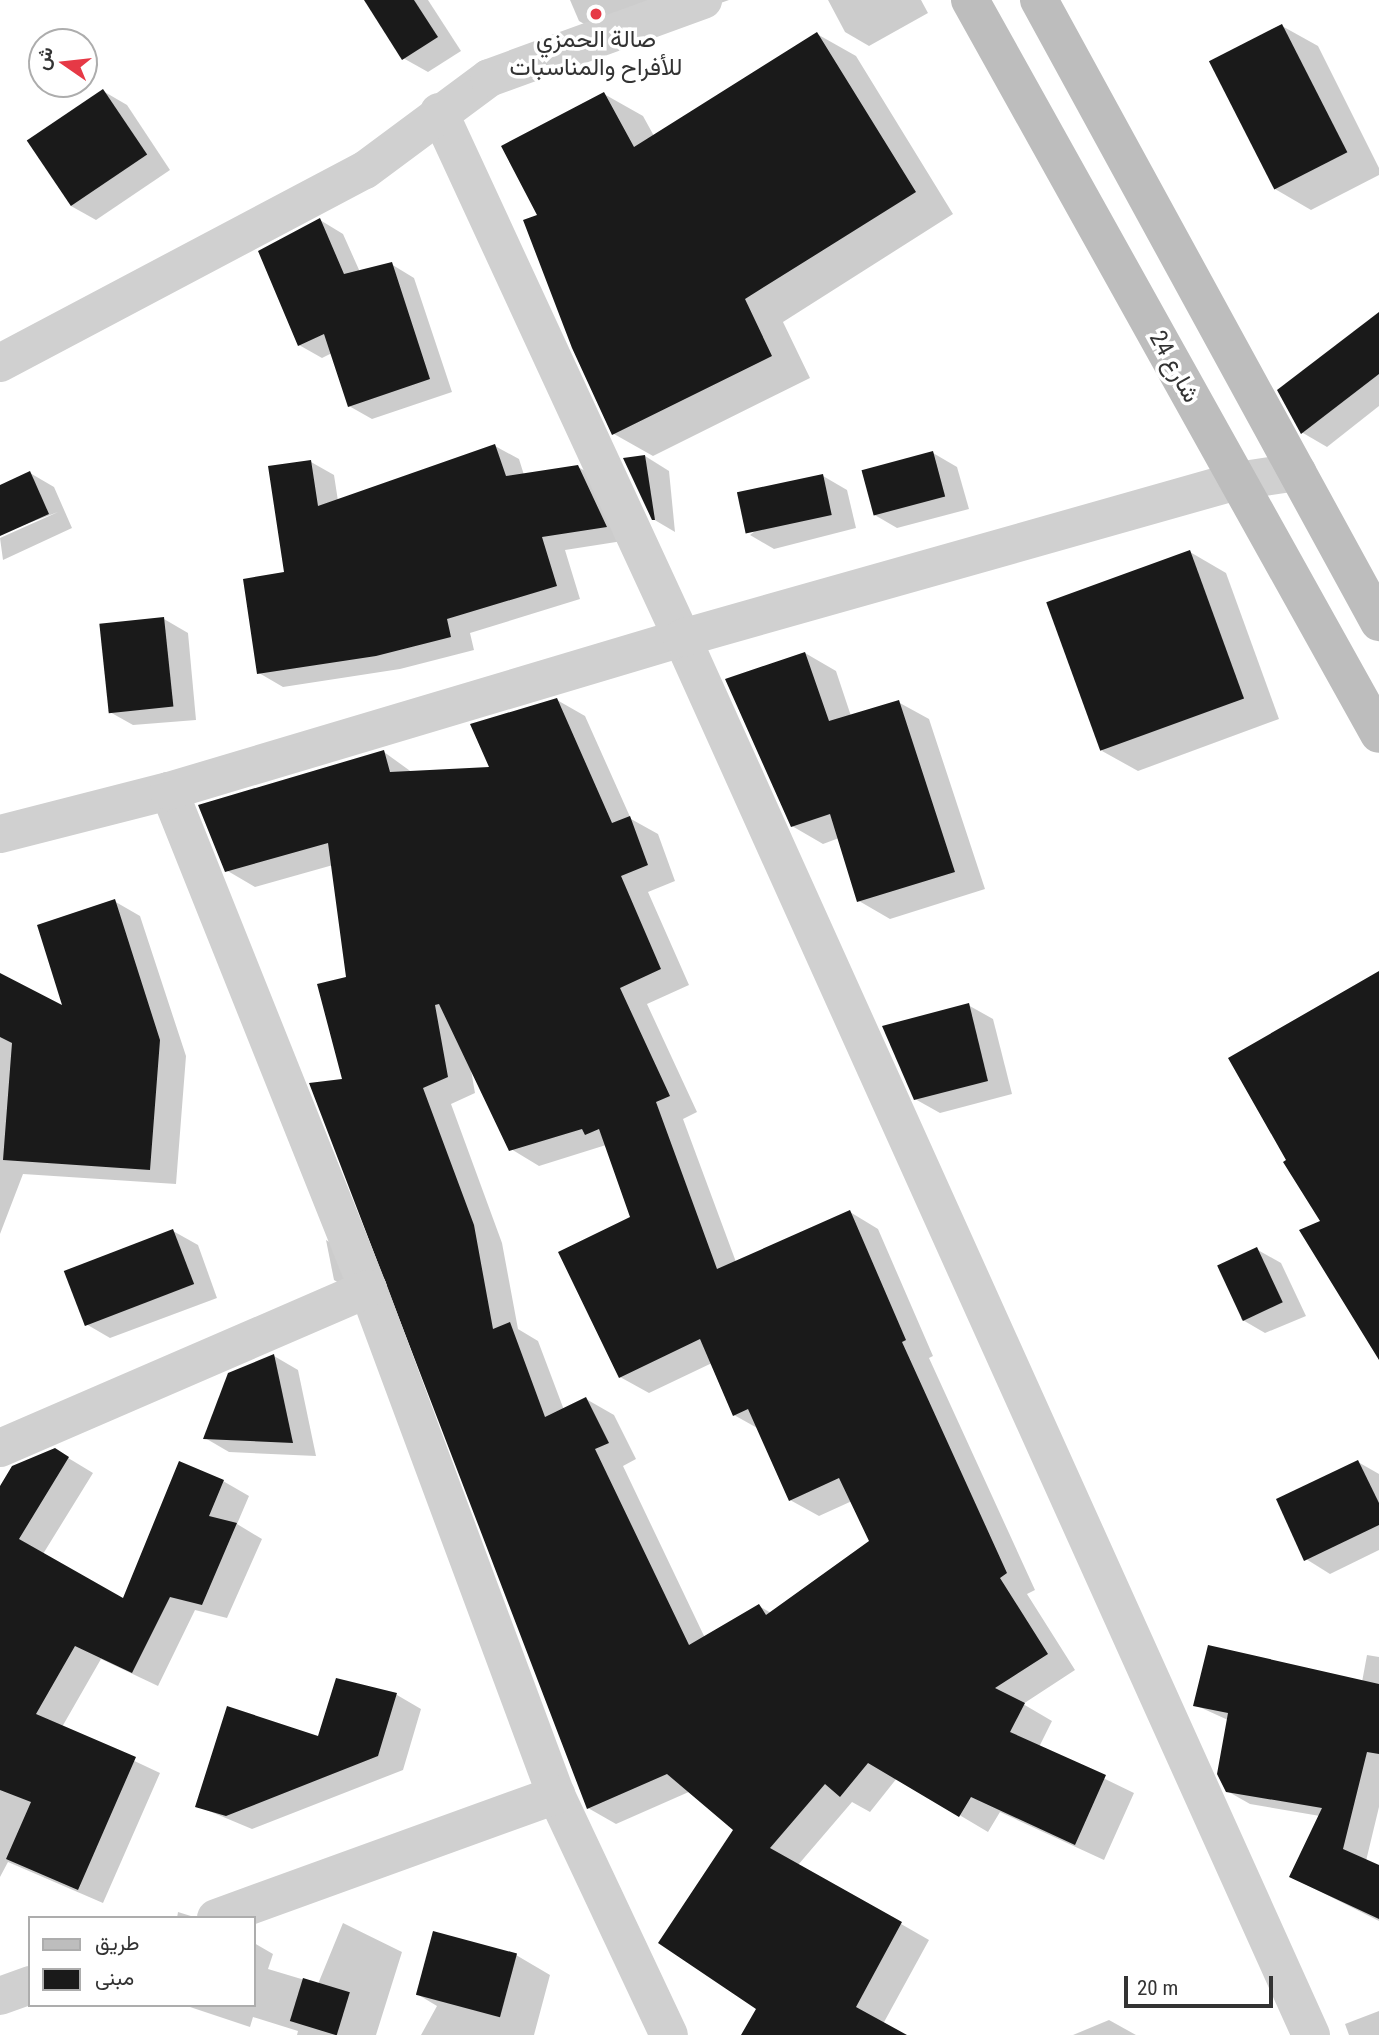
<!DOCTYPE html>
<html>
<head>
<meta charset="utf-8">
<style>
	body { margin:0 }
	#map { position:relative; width:1379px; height:2035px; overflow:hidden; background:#fff; font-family:"Roboto Condensed",Vazirmatn,sans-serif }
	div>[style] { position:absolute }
	.shadow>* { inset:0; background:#0003 }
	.building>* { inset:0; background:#1a1a1a; transform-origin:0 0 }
	.street>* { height:38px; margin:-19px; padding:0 19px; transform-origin:19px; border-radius:19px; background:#d0d0d0 }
	.secondary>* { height:38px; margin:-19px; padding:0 19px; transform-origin:19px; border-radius:19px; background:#bdbdbd }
	.dots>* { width:19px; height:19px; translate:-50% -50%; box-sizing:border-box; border:4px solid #fff; border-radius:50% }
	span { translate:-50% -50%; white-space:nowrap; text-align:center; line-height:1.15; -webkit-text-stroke:7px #fff; paint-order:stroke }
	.poi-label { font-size:24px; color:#333 }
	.street-label { font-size:24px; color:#333 }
	.legend { position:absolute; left:28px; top:1916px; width:228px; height:91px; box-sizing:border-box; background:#fff; border:2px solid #adadad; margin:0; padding:9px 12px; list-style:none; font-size:21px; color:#333 }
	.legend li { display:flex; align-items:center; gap:14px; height:35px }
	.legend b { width:35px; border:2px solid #adadad }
	.north { position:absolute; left:28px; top:28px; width:70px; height:70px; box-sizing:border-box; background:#fff; border:2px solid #adadad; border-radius:50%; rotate:284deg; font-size:19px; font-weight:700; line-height:28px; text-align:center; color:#333 }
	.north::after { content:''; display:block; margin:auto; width:24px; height:32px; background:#e63946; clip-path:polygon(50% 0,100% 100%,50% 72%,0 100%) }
	.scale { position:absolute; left:1124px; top:1976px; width:149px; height:32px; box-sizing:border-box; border:4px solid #333; border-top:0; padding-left:9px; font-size:21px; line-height:24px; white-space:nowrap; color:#333; -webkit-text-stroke:5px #fff; paint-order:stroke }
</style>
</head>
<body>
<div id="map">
	<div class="shadow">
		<i style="clip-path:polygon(372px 0,428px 0,461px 51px,428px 72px,403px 58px)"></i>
		<i style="clip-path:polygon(570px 0,729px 0,614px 41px,579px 21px)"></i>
		<i style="clip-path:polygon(828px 0,921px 0,928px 13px,869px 46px,845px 32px)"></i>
		<i style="clip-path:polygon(1282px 26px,1318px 46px,1379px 168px,1379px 175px,1311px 210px,1275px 189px)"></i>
		<i style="clip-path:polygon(817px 34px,856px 56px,953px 214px,783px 322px,810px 378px,653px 456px,614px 434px,539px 216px,604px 94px,643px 116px,654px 136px)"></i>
		<i style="clip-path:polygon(103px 91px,127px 105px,170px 170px,96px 220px,71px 206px)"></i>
		<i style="clip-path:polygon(320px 220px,343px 234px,360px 272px,391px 264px,414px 278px,452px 392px,372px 419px,349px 406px,332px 353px,322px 358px,299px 345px)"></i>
		<i style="clip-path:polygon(1379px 314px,1379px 406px,1327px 447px,1303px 433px,1280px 391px)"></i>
		<i style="clip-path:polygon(495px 446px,519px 459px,524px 475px,578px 467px,601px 480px,629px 540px,565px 550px,580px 599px,470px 633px,474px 650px,400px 669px,283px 687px,259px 673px,311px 462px,334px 475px,338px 501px)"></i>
		<i style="clip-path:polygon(933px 453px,957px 467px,969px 509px,897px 528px,873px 514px)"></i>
		<i style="clip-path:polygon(645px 456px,669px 471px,675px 532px,653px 519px)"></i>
		<i style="clip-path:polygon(30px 473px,54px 487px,72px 528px,3px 560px,0 538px,58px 512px,0 534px,0 487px)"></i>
		<i style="clip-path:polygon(823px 476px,847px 490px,856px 528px,774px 549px,750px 535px)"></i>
		<i style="clip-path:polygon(1190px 552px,1226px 573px,1279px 719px,1138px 771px,1102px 751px)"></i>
		<i style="clip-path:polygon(164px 619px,188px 633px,196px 720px,133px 725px,108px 711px)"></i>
		<i style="clip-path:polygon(805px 653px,836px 671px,851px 716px,898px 702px,929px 719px,985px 889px,890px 919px,859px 901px,839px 838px,823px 844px,792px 826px)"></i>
		<i style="clip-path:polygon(evenodd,557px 700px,585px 716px,631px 819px,658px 834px,675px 881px,648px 892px,689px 985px,647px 1004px,697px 1112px,683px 1119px,736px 1262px,850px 1212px,878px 1229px,933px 1356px,929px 1358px,1035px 1590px,1027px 1594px,1075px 1670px,1023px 1704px,1052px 1721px,1039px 1747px,1134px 1793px,1104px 1860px,1000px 1812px,988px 1832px,897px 1778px,870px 1812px,852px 1802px,798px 1865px,929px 1940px,883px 2024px,904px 2035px,743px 2035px,758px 2008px,736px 1830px,691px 1791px,616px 1824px,588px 1808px,344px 1081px,348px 978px,333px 865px,255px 887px,226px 870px,384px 752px,413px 773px,492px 769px,557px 700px,471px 1070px,511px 1149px,539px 1166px,606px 1145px,632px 1218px,620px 1377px,649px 1393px,712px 1363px,734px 1415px,759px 1429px,790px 1500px,819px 1516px,852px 1501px,871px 1542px,771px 1613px,759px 1606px,705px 1638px,623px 1466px,636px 1459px,614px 1415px,586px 1399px,564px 1410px,538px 1341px,518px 1329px,502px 1243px,451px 1104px,475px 1093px,471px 1070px)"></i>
		<i style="clip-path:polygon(114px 901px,140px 916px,186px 1056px,176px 1184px,23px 1174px,0 1234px,0 975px,65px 1008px)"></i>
		<i style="clip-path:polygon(968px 1005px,993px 1019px,1012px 1094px,940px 1113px,915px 1099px)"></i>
		<i style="clip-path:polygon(173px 1231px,198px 1245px,217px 1298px,110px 1338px,86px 1324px)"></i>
		<i style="clip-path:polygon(326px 1240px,348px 1253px,358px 1294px,334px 1280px)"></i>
		<i style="clip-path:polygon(1256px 1249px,1281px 1263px,1306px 1316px,1265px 1333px,1241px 1319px)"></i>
		<i style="clip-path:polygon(274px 1356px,298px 1370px,316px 1456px,229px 1452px,205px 1438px)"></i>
		<i style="clip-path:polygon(55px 1450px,93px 1473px,43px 1554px,123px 1601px,223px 1481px,249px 1496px,237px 1524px,262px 1539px,227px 1618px,195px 1610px,158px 1686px,101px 1659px,62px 1727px,160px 1773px,103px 1903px,8px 1862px,0 1877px,0 1489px)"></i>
		<i style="clip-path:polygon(1358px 1462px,1379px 1474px,1379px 1550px,1330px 1574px,1306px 1559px)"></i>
		<i style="clip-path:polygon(1367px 1655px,1379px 1657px,1379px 1807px,1366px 1861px,1379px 1867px,1379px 1921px,1291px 1877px,1320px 1816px,1250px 1804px,1227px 1791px,1228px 1720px,1195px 1705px,1362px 1682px)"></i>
		<i style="clip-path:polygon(337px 1680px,397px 1695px,421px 1709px,403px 1770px,252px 1829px,197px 1806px,319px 1738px)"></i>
		<i style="clip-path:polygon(178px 1912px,194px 1917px,195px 1918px,177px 1918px)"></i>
		<i style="clip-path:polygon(343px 1923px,402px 1952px,376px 2035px,297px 2035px,298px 2031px,253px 2017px,250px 2027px,184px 2005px,254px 2005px,254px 1943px,273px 1954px,268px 1969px,318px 1984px)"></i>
		<i style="clip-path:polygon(434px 1933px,516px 1955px,550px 1975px,534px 2035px,421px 2035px,437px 2006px,417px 1994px)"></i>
		<i style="clip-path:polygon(1379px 2011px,1379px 2035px,1349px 2035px,1345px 2024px)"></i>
		<i style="clip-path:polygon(1109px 2020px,1136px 2035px,1073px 2035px)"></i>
	</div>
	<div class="building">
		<i style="clip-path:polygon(364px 0,414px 0,438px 37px,402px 60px)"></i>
		<i style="left:1282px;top:24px;width:144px;height:82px;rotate:63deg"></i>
		<i style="clip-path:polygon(817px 32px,916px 192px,745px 299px,772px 356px,612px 435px,572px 348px,523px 220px,537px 215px,501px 146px,604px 92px,634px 147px)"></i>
		<i style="left:103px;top:89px;width:79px;height:92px;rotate:56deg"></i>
		<i style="clip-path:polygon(320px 218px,344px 274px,392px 262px,430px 379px,348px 407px,324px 334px,298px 346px,258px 251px)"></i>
		<i style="clip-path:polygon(1379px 312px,1379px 374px,1301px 434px,1277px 390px)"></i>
		<i style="clip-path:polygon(495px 444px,506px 476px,578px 465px,607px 527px,542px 537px,557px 586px,447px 619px,451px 637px,376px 656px,257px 674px,243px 579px,284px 572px,268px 466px,311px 460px,318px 506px)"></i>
		<i style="left:933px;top:451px;width:47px;height:74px;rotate:75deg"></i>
		<i style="clip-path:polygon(645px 455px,655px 520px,652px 520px,623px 458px)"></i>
		<i style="clip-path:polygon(30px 471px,49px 514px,0 536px,0 485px)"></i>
		<i style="left:823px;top:474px;width:42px;height:88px;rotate:78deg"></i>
		<i style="left:1190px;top:550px;width:158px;height:153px;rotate:70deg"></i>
		<i style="left:164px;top:617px;width:90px;height:65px;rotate:84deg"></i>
		<i style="clip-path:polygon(805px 652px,829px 721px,899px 700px,955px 872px,857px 902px,830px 814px,791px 827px,725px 679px)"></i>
		<i style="clip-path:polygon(evenodd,557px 698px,612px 823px,630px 816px,648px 865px,621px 876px,661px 969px,620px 988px,670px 1096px,656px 1102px,717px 1269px,850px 1210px,906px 1340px,902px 1342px,1007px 1573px,1000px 1578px,1048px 1654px,995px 1688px,1025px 1703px,1010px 1732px,1106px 1775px,1075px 1845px,971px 1797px,959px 1817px,868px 1763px,840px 1797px,825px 1784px,770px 1848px,902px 1922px,856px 2007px,907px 2035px,741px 2035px,756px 2009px,658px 1943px,733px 1830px,667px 1774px,587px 1809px,309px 1083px,342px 1079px,317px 984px,346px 977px,328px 843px,225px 872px,198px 805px,384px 750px,390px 772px,489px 767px,470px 724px,557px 698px,439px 1004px,509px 1151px,582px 1129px,585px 1135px,599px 1129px,630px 1217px,558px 1252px,619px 1378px,700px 1339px,733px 1416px,748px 1409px,789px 1501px,839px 1478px,869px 1541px,766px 1615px,759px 1604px,689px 1645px,595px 1449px,609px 1443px,586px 1397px,545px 1417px,510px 1322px,493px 1329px,474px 1225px,423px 1088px,448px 1077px,435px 1005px,439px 1004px)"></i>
		<i style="clip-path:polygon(115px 899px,160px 1040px,150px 1170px,3px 1160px,12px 1043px,0 1037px,0 973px,62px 1005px,37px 925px)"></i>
		<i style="clip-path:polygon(1379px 971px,1379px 1360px,1299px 1230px,1320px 1221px,1283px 1162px,1286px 1160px,1228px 1058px)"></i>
		<i style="clip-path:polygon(969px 1003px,988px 1081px,914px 1100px,882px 1026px)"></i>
		<i style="left:173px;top:1229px;width:59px;height:117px;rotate:69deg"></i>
		<i style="left:1257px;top:1247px;width:61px;height:44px;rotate:65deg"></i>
		<i style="clip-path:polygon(274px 1354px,293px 1443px,203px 1439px,228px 1373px)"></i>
		<i style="clip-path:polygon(55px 1448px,69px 1457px,19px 1539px,123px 1598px,179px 1461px,224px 1480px,209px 1516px,237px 1523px,202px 1605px,170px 1597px,132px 1673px,75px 1646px,36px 1714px,136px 1757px,78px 1890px,6px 1859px,31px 1802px,0 1790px,0 1486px,12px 1466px)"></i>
		<i style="clip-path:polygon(1358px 1460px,1379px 1503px,1379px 1525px,1304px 1561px,1276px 1499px)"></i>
		<i style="clip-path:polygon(1208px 1645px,1379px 1684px,1379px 1754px,1367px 1752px,1343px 1849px,1379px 1865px,1379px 1919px,1289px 1877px,1322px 1808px,1226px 1792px,1217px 1774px,1228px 1713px,1193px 1706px)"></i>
		<i style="clip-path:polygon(336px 1678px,397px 1693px,378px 1756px,226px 1816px,195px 1807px,227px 1706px,318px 1736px)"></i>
		<i style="left:433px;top:1931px;width:87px;height:66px;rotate:15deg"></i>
		<i style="left:303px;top:1978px;width:49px;height:45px;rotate:17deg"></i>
	</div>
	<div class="street">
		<i style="left:439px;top:112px;width:579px;rotate:65.2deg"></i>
		<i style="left:682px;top:638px;width:1532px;rotate:65.76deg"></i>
		<i style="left:0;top:363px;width:413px;rotate:-27.9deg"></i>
		<i style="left:365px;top:170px;width:154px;rotate:-36.6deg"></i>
		<i style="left:489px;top:78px;width:228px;rotate:-20deg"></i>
		<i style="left:169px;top:791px;width:536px;rotate:68.22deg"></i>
		<i style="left:368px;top:1289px;width:540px;rotate:69.62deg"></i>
		<i style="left:556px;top:1795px;width:265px;rotate:64.8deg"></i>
		<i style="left:0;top:834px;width:174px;rotate:-14.3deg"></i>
		<i style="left:169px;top:791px;width:535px;rotate:-16.61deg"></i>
		<i style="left:682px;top:638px;width:577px;rotate:-15.8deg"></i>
		<i style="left:1237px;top:481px;width:61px;rotate:-8.5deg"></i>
		<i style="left:0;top:1448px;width:401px;rotate:-23.4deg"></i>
		<i style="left:216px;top:1918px;width:362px;rotate:-19.9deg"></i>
		<i style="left:0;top:1996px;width:32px;rotate:-20deg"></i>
	</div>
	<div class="secondary">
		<i style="left:970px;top:0;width:840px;rotate:60.87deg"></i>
		<i style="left:1039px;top:0;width:709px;rotate:61.34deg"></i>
	</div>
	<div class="dots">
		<i style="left:596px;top:14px;background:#e63946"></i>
	</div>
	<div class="poi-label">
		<span style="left:596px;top:54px">صالة الحمزي<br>للأفراح والمناسبات</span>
	</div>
	<div class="street-label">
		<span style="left:1174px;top:367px;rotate:61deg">شارع 24</span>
	</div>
	<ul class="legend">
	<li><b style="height:9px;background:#bdbdbd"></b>طريق</li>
	<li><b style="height:19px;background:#1a1a1a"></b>مبنى</li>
	</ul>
	<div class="north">ش</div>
	<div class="scale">20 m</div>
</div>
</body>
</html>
